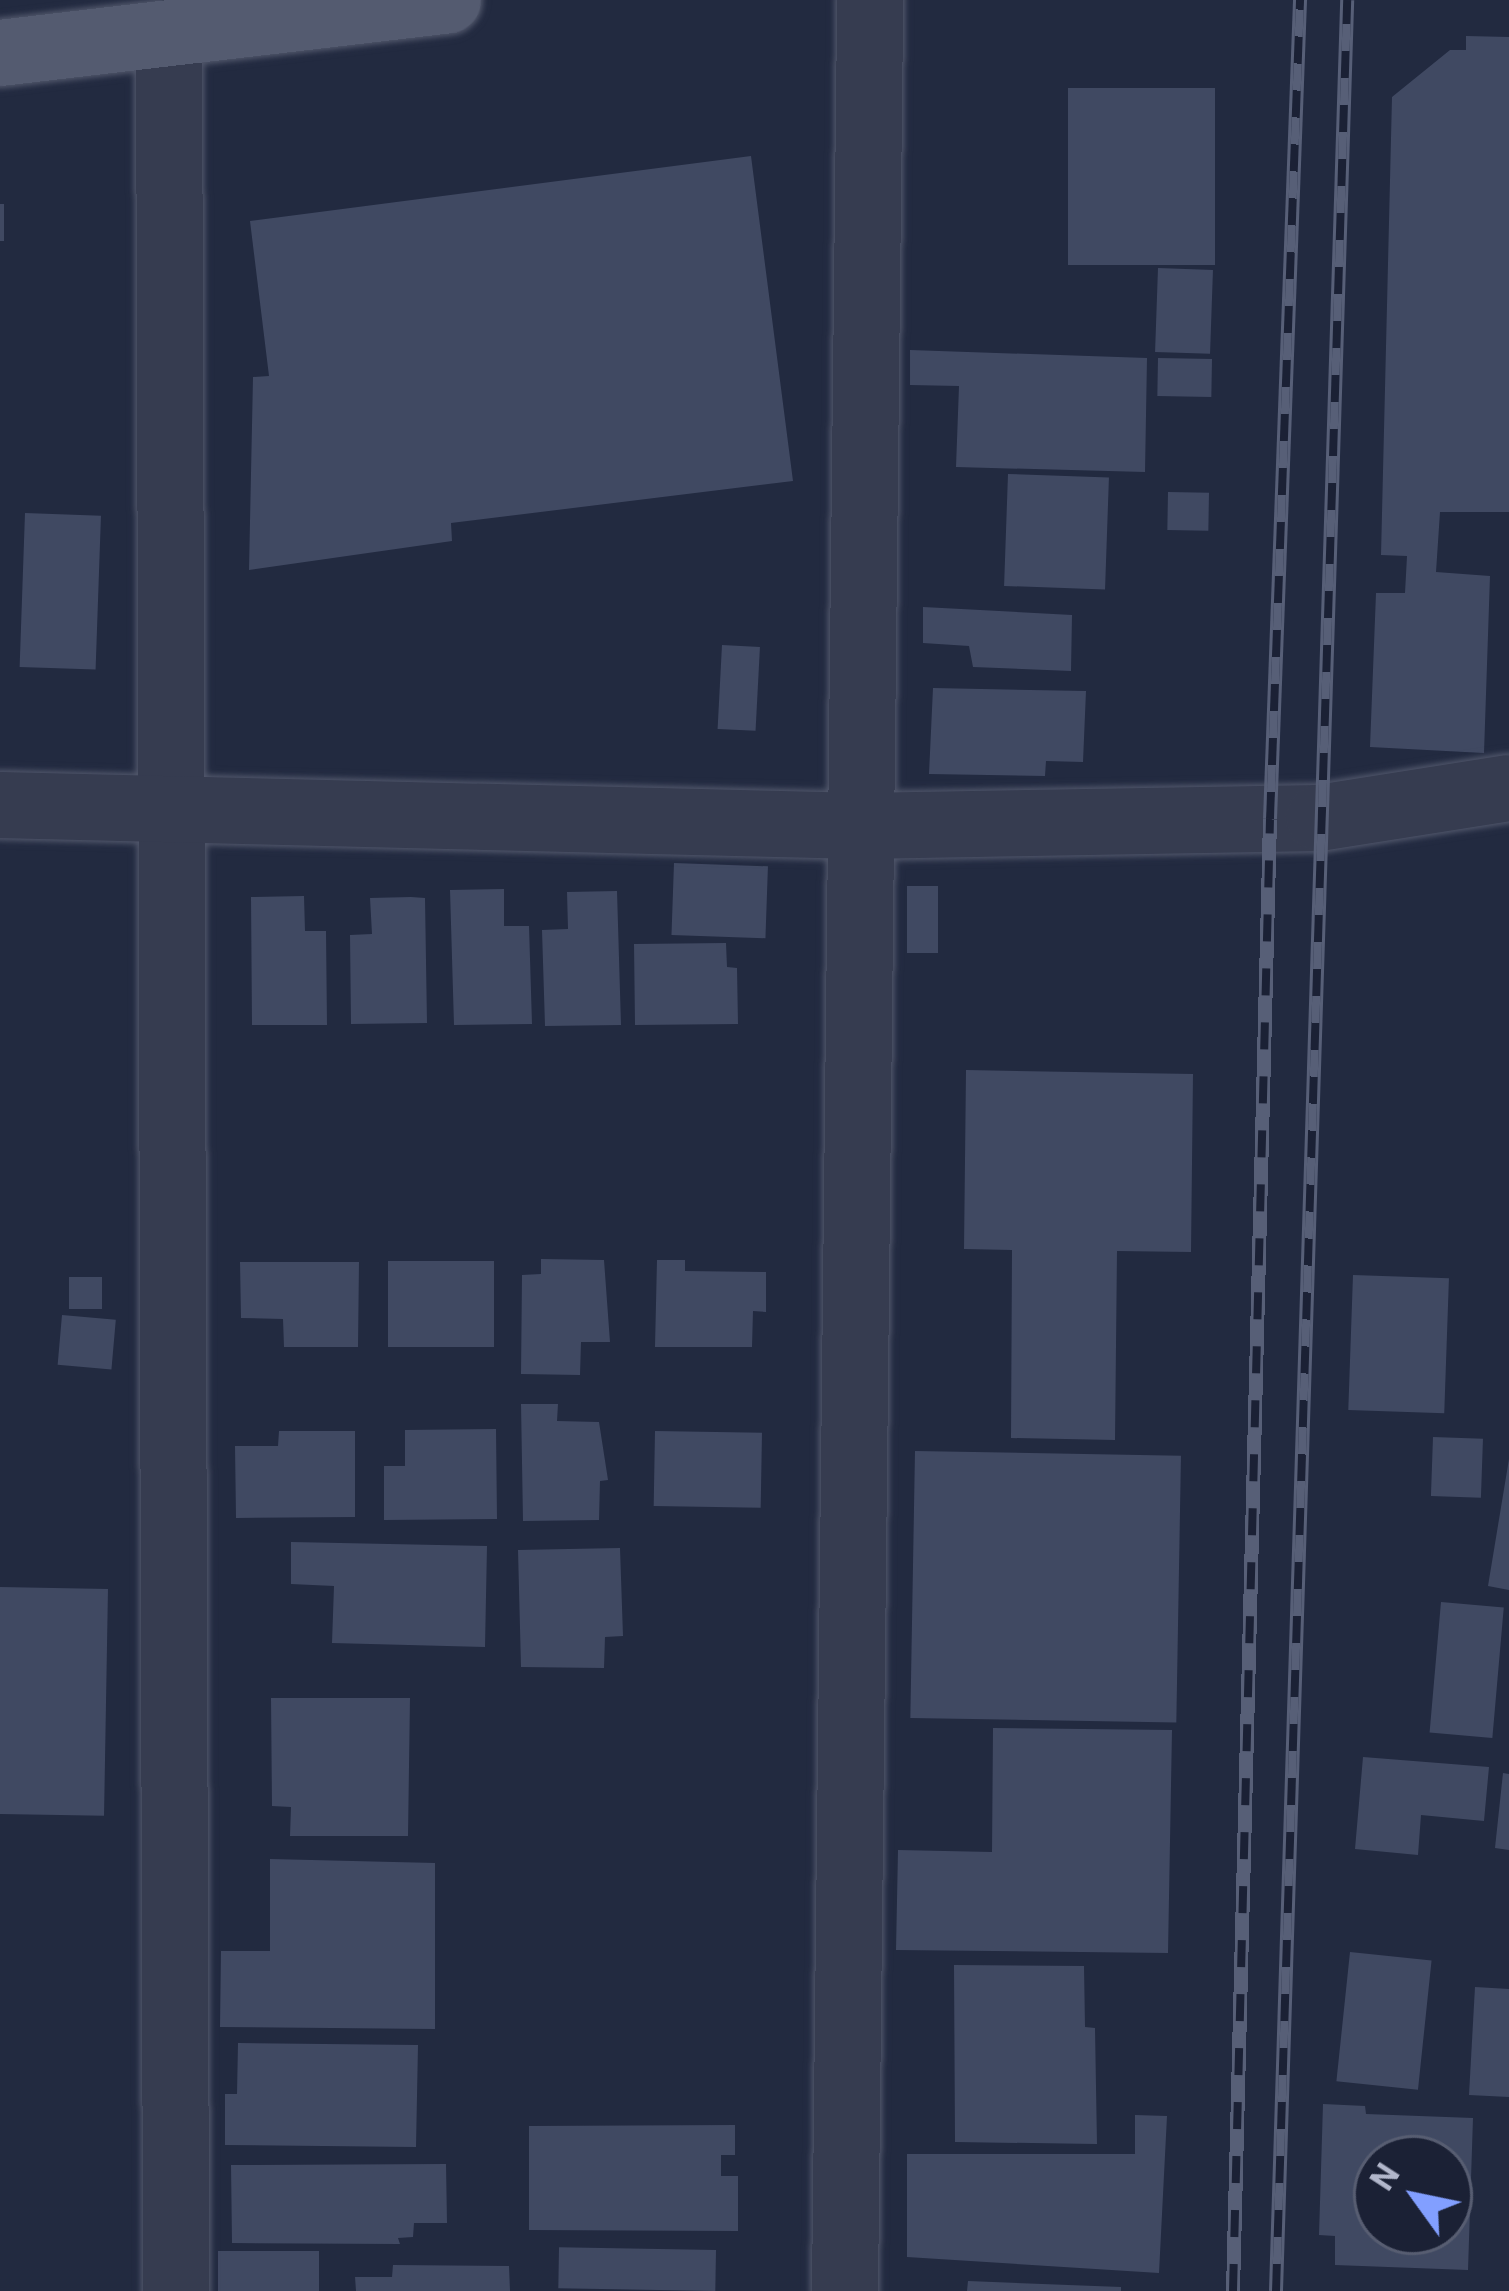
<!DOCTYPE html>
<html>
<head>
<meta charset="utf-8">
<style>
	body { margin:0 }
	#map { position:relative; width:1509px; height:2291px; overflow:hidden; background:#222a40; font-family:Roboto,sans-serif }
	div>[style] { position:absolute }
	.building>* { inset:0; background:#404962; transform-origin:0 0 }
	.roads { filter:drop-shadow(0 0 3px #51576b) drop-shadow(0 0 3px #51576b) }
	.minor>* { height:66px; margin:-33px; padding:0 33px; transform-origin:33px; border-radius:33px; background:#363c50 }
	.major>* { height:66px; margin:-33px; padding:0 33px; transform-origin:33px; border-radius:33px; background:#545b70 }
	.rail>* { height:14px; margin-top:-7px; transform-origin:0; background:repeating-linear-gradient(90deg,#1b2135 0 27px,#575f77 0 54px); box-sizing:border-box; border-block:3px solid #575f77 }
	span { translate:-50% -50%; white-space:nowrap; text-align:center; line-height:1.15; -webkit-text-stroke:9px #1b2135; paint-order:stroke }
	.north { position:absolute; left:1353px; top:2135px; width:120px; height:120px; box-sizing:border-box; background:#1b2135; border:3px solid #575d71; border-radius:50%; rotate:303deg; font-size:33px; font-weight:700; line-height:48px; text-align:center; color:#b2b7cb }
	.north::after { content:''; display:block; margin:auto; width:42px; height:54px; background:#829fff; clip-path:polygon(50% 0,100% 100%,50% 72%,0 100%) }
</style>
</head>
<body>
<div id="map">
	<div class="building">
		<i style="clip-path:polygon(1466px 36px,1509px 37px,1509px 512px,1440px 512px,1436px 572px,1490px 576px,1484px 753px,1370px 747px,1376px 593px,1405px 593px,1407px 556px,1381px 555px,1392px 97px,1450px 50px,1466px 50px)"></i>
		<i style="left:1215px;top:88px;width:177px;height:147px;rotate:90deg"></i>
		<i style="clip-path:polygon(751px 156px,793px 481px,451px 523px,452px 541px,249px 570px,253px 377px,269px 376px,250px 221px)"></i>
		<i style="left:0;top:204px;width:4px;height:37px"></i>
		<i style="left:1158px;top:268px;width:55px;height:84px;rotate:2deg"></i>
		<i style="clip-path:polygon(910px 350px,1147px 358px,1145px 472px,956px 467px,959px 386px,910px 385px)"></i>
		<i style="left:1158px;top:358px;width:54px;height:38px;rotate:1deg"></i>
		<i style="left:1008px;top:474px;width:101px;height:112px;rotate:2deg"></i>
		<i style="left:1168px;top:492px;width:41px;height:38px;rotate:1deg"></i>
		<i style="left:25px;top:513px;width:76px;height:154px;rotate:2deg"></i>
		<i style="clip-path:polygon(923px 607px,1072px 615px,1071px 671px,973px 667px,969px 646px,923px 643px)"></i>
		<i style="left:722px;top:645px;width:38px;height:84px;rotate:3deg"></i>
		<i style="clip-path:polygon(933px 688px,1086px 691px,1083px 762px,1046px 761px,1045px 776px,929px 774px)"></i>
		<i style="left:674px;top:863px;width:94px;height:72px;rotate:2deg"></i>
		<i style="left:907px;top:886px;width:31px;height:67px"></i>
		<i style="clip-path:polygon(504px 889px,504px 926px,529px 926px,532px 1024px,454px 1025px,450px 890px)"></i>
		<i style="clip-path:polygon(617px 891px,621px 1025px,545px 1026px,542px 930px,568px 929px,567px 892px)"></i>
		<i style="clip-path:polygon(304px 896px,305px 931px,326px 931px,327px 1025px,252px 1025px,251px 897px)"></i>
		<i style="clip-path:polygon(411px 897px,425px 898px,427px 1023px,351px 1024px,350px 935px,372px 934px,370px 898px)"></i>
		<i style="clip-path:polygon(726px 943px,727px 967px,737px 968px,738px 1024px,635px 1025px,634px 944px)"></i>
		<i style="clip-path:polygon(966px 1070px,1193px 1074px,1191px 1252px,1117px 1251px,1115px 1440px,1011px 1438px,1012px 1250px,964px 1249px)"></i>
		<i style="clip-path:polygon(541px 1259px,604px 1260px,610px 1342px,581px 1342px,580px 1375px,521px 1374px,522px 1275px,541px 1274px)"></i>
		<i style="clip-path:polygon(657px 1260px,685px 1260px,685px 1271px,766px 1272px,766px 1312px,753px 1311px,752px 1347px,655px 1347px)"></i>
		<i style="left:494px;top:1261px;width:86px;height:106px;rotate:90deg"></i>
		<i style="clip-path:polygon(240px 1262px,359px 1262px,358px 1347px,284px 1347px,283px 1319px,241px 1318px)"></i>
		<i style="left:1353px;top:1275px;width:96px;height:135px;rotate:2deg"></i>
		<i style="left:69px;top:1277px;width:33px;height:32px"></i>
		<i style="left:62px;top:1315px;width:54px;height:50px;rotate:5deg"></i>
		<i style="clip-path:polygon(521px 1404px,558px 1404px,557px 1421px,599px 1422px,608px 1480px,600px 1481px,599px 1520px,523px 1521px)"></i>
		<i style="clip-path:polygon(496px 1429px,497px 1519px,384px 1520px,384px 1466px,405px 1466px,405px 1430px)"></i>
		<i style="clip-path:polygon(279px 1431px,355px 1431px,355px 1517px,236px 1518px,235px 1446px,278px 1446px)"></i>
		<i style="left:655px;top:1431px;width:107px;height:75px;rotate:1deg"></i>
		<i style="left:1433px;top:1437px;width:50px;height:59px;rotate:2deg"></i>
		<i style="left:915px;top:1451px;width:266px;height:267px;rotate:1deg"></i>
		<i style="clip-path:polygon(1509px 1459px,1509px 1590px,1488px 1586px)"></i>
		<i style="clip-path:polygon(291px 1542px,487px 1546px,485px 1647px,332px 1643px,334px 1586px,291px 1584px)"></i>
		<i style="clip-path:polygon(620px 1548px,623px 1636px,605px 1637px,604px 1668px,521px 1667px,518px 1550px)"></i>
		<i style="left:0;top:1587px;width:108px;height:227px;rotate:1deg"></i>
		<i style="left:1441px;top:1602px;width:63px;height:131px;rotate:5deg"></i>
		<i style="clip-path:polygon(271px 1698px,410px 1698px,408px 1836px,290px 1836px,291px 1807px,272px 1806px)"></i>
		<i style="clip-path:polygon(993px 1728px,1172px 1730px,1168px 1953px,896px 1950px,898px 1850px,992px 1852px)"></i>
		<i style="clip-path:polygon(1363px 1757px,1489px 1767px,1484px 1821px,1421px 1815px,1418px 1855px,1355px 1849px)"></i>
		<i style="clip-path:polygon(1503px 1773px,1509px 1774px,1509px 1850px,1495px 1848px)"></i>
		<i style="clip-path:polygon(270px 1859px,435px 1863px,435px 2029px,220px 2027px,221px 1951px,270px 1951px)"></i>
		<i style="left:1350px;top:1952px;width:82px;height:130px;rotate:6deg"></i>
		<i style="clip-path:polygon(954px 1965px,1084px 1966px,1085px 2027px,1095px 2028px,1097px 2144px,955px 2142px)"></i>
		<i style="clip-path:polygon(1475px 1987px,1509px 1989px,1509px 2097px,1469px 2095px)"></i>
		<i style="clip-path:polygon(238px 2043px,418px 2045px,416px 2147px,225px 2145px,225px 2094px,237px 2094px)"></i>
		<i style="clip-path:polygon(evenodd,1323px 2104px,1365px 2106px,1366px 2114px,1473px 2118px,1468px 2270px,1335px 2265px,1335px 2236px,1319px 2235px,1323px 2104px,1377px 2159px,1449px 2159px,1449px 2231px,1377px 2231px,1377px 2159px)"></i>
		<i style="clip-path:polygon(1135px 2115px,1167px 2116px,1159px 2273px,907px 2257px,907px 2154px,1135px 2154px)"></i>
		<i style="clip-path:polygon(735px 2125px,735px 2155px,721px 2155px,721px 2176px,738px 2176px,738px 2231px,529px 2230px,529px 2126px)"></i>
		<i style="clip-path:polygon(446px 2164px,447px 2223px,414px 2223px,413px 2237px,398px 2238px,400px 2244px,232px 2243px,231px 2165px)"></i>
		<i style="left:716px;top:2250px;width:41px;height:157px;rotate:91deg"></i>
		<i style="left:218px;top:2251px;width:101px;height:40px"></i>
		<i style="clip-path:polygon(393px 2265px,509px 2266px,510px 2291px,356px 2291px,355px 2277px,392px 2277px)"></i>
		<i style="clip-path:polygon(968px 2281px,1121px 2287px,1121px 2291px,967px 2291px)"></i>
	</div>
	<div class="roads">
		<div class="minor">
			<i style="left:169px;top:33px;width:2258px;rotate:89.82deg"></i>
			<i style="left:0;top:805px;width:861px;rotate:1.4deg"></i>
			<i style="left:861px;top:826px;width:458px;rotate:-1deg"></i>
			<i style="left:1319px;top:818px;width:192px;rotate:-9deg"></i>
			<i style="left:845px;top:2291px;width:2291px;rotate:-89.37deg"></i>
		</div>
		<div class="major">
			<i style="left:0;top:53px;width:451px;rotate:-6.7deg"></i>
		</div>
	</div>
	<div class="rail">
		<i style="left:1233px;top:2291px;width:1472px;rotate:-88.56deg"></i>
		<i style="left:1270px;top:819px;width:820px;rotate:-87.9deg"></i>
		<i style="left:1276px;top:2291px;width:2292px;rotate:-88.22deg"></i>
	</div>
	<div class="north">N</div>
</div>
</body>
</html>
